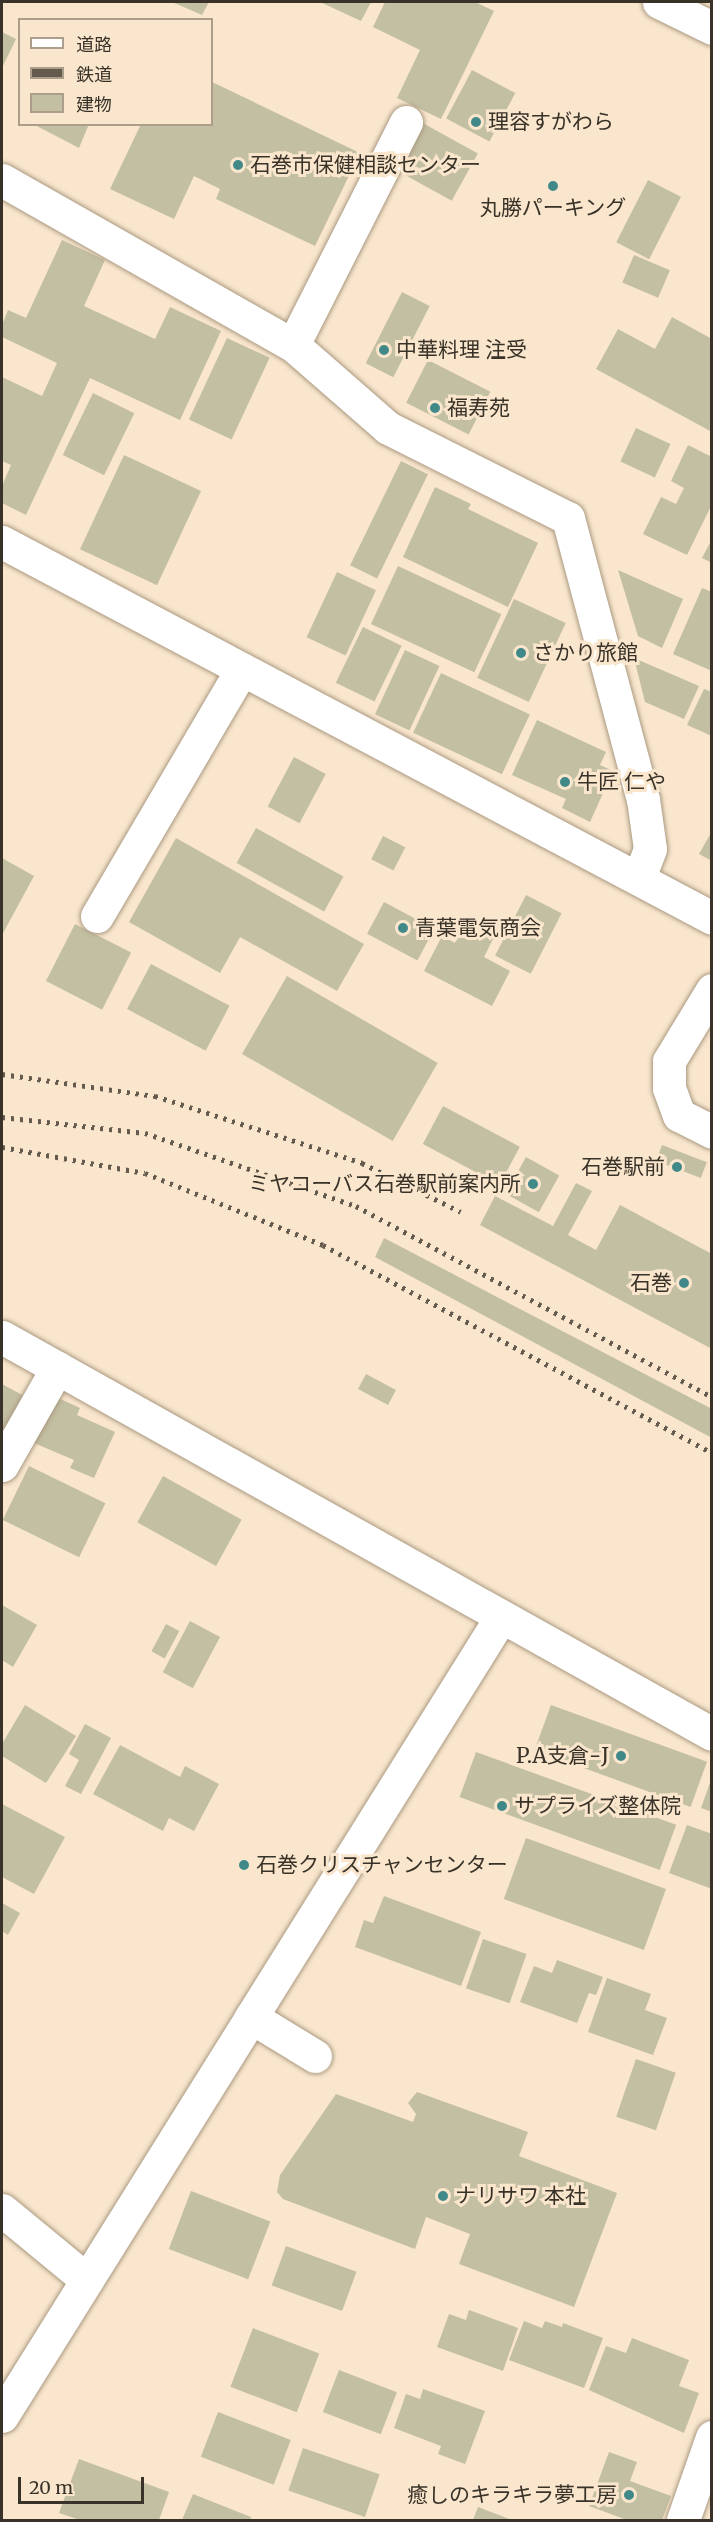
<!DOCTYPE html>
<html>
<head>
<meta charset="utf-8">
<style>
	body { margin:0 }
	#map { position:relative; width:713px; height:2522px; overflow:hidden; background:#f9e6cd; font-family:Merriweather,"Noto Sans JP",serif }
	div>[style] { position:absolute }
	.building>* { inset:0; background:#c3bfa2; transform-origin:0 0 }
	.roads { filter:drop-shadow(0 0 2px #aa9981) drop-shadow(0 0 2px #aa9981) }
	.minor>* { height:33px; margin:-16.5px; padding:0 16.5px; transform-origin:16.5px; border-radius:16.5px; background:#fff }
	.rail>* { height:4.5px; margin-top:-2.25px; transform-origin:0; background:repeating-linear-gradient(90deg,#645a4d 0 3px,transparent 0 9px) }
	.dots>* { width:16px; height:16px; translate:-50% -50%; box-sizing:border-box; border:3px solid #f9e6cd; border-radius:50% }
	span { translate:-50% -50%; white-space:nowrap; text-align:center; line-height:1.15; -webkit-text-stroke:6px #f9e6cd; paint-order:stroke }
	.poi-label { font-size:21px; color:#393228 }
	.left { translate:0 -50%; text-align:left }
	.right { translate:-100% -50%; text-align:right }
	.frame { position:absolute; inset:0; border:3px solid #393228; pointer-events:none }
	.legend { position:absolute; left:18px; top:18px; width:195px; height:108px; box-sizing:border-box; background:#f9e6cd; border:2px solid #ac9e8b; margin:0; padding:8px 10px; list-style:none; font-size:18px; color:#393228 }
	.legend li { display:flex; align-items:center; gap:12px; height:30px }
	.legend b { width:30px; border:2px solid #ac9e8b }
	.scale { position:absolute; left:18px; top:2477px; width:126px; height:27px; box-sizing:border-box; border:3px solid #393228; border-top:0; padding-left:8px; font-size:18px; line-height:21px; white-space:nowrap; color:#393228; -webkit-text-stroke:4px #f9e6cd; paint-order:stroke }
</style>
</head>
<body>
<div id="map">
	<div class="building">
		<i style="clip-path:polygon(172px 2px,209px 2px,202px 15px)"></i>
		<i style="clip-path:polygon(320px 2px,371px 2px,361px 21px)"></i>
		<i style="clip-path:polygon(385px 2px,475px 2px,494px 11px,441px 119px,397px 98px,420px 50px,373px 27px)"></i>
		<i style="clip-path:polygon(2px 32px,16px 39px,2px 68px)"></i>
		<i style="left:472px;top:70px;width:49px;height:55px;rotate:28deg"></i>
		<i style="clip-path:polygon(212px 82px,360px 153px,315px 246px,216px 199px,220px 189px,194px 176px,174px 219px,110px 189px,141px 124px,212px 124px)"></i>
		<i style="left:421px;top:122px;width:65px;height:54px;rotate:29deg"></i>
		<i style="clip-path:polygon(33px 124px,89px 124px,79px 148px)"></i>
		<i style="left:648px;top:180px;width:37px;height:70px;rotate:27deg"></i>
		<i style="clip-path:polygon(62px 240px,105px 260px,84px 306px,155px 339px,170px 307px,221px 331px,180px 420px,90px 378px,26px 515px,2px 503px,2px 486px,11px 465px,2px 461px,2px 377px,42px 396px,57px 363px,2px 337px,2px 325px,8px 310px,26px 318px)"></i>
		<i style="left:634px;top:255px;width:39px;height:30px;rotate:23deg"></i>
		<i style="left:402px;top:292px;width:31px;height:80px;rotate:27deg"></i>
		<i style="clip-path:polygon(672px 317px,712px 339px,712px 432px,596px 369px,618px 329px,655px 349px)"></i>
		<i style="left:227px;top:338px;width:47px;height:90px;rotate:25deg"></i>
		<i style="left:428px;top:360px;width:70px;height:48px;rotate:27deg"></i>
		<i style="left:93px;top:393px;width:46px;height:69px;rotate:26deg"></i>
		<i style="left:636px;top:428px;width:38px;height:37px;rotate:25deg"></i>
		<i style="clip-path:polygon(688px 445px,712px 457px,712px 504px,687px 555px,643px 534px,661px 497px,676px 504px,684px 488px,671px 481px)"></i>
		<i style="left:124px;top:455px;width:85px;height:104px;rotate:25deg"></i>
		<i style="left:401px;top:461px;width:30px;height:116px;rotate:26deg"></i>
		<i style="clip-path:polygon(435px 487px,471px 504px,468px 509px,538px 543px,508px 607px,403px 557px)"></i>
		<i style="clip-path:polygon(712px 539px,712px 563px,702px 558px)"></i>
		<i style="left:398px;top:566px;width:114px;height:64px;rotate:25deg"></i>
		<i style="clip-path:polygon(618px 570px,683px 599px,662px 648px,638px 636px)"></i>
		<i style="left:337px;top:572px;width:43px;height:72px;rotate:25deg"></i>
		<i style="clip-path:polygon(702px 588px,712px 592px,712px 671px,673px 654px)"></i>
		<i style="left:514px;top:599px;width:57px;height:87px;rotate:25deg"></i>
		<i style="left:363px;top:627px;width:43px;height:62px;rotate:26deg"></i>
		<i style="left:405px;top:650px;width:38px;height:71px;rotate:25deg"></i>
		<i style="clip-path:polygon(634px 658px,699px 686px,684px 719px,645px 702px)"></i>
		<i style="left:441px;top:673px;width:98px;height:66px;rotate:25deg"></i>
		<i style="clip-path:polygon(704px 689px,712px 692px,712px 736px,687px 725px)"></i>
		<i style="clip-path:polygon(537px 720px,606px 752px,600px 765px,613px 771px,590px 822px,562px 808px,566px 799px,512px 775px)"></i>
		<i style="left:294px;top:757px;width:36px;height:56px;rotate:28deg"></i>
		<i style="left:256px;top:828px;width:100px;height:40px;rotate:29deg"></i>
		<i style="clip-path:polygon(712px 831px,712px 861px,699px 854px)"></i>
		<i style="left:383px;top:836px;width:25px;height:26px;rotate:27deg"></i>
		<i style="clip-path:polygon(176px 838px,364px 944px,337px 991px,240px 937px,220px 973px,129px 922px)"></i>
		<i style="clip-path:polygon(2px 858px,34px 876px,2px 935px)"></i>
		<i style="left:526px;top:895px;width:40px;height:68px;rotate:27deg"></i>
		<i style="left:384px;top:902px;width:57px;height:36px;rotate:28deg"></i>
		<i style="clip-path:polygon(466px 921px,495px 935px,484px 957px,510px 971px,492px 1006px,424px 971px,442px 936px,455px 943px)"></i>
		<i style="left:75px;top:924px;width:63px;height:64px;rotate:27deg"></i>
		<i style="left:151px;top:964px;width:89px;height:51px;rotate:28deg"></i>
		<i style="left:287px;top:976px;width:174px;height:90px;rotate:30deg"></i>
		<i style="left:443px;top:1106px;width:87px;height:43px;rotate:28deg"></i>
		<i style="left:662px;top:1145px;width:48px;height:17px;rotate:21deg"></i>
		<i style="left:526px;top:1157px;width:38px;height:42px;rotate:29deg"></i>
		<i style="clip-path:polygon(576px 1183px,592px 1191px,568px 1235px,596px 1250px,620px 1205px,712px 1254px,712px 1349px,480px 1225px,495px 1196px,553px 1226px)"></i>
		<i style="clip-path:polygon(384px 1238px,712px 1409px,712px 1438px,375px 1257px)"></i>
		<i style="left:366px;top:1374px;width:34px;height:17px;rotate:28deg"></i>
		<i style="clip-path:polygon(2px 1384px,24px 1396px,5px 1430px,2px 1428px)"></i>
		<i style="clip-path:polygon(54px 1396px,80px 1408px,77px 1415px,115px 1432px,94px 1478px,70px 1468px,74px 1460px,34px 1443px)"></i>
		<i style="left:29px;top:1466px;width:85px;height:60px;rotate:26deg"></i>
		<i style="left:163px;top:1476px;width:90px;height:53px;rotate:29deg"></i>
		<i style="clip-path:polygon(2px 1605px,37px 1625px,13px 1667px,2px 1660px)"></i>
		<i style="left:190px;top:1621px;width:34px;height:58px;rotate:28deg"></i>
		<i style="left:166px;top:1624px;width:15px;height:31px;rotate:28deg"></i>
		<i style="clip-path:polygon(25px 1705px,76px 1736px,46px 1783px,2px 1756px,2px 1744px)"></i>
		<i style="left:551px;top:1705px;width:166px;height:48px;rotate:20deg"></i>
		<i style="clip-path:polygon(85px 1724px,111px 1738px,81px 1794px,65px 1786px,79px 1760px,69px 1754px)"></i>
		<i style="clip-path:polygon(120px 1745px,180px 1777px,185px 1766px,219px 1784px,194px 1831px,169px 1818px,163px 1831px,93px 1794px)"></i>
		<i style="left:476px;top:1752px;width:213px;height:48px;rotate:20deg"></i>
		<i style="clip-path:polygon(711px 1780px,712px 1781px,712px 1812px,701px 1808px)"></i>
		<i style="clip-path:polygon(2px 1804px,65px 1837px,34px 1894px,2px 1877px)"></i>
		<i style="clip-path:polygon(687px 1825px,712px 1834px,712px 1889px,669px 1873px)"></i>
		<i style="left:526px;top:1838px;width:149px;height:65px;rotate:20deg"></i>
		<i style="clip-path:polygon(384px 1896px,481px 1932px,461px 1986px,355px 1947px,364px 1920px,373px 1923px)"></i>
		<i style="clip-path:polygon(2px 1903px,20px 1913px,8px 1935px,2px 1931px)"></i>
		<i style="left:483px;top:1939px;width:46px;height:52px;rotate:19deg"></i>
		<i style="clip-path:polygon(557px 1960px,603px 1977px,596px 1995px,589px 1993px,577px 2023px,520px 2002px,534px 1966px,552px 1973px)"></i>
		<i style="clip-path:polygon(607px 1978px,651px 1994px,645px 2010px,667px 2018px,653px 2055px,588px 2032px)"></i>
		<i style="left:636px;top:2059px;width:42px;height:61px;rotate:19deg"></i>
		<i style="clip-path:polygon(417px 2092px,528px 2132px,519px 2156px,617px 2193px,574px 2307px,459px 2264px,470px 2234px,426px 2217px,415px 2249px,283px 2199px,277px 2192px,280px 2175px,336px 2094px,413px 2122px,416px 2114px,408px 2103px)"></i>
		<i style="left:191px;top:2191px;width:85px;height:62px;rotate:21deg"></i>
		<i style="left:286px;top:2246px;width:75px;height:42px;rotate:20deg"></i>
		<i style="clip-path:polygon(469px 2310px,518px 2328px,503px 2371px,437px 2347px,449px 2314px,466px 2320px)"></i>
		<i style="clip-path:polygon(524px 2321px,542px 2328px,545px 2321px,562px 2327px,563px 2323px,603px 2338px,584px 2388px,509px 2360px)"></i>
		<i style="left:253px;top:2328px;width:71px;height:63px;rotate:21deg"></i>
		<i style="clip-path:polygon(632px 2338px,689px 2360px,679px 2386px,699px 2393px,684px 2433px,589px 2390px,606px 2346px,626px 2353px)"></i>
		<i style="left:339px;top:2370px;width:62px;height:45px;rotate:21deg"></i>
		<i style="clip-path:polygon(423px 2389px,485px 2411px,465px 2464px,438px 2454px,441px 2446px,394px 2428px,406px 2394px,420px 2399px)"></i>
		<i style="left:218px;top:2412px;width:78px;height:48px;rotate:21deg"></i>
		<i style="left:303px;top:2448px;width:81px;height:45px;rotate:19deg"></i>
		<i style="clip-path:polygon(609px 2452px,637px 2462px,630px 2481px,671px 2496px,662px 2520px,627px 2520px,589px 2506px)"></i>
		<i style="clip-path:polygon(79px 2459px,169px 2492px,159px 2520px,80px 2520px,59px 2513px)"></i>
		<i style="clip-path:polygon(193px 2494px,251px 2517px,250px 2520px,182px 2520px)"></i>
		<i style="clip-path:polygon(478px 2507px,512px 2520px,473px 2520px)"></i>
	</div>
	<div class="roads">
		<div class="minor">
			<i style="left:659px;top:2px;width:59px;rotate:26.1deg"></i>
			<i style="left:2px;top:180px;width:335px;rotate:29.6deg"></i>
			<i style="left:293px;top:345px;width:126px;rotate:41.1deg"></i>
			<i style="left:388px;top:428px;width:201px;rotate:26.6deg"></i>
			<i style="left:568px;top:518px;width:291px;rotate:75.1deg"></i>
			<i style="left:643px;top:799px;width:50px;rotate:82deg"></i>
			<i style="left:650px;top:849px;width:31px;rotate:111deg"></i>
			<i style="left:293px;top:345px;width:250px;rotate:-63.1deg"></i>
			<i style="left:2px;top:542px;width:803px;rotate:27.9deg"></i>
			<i style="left:97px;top:916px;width:286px;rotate:-59.6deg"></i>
			<i style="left:712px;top:990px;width:83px;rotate:121.2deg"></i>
			<i style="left:669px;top:1061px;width:27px;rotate:90deg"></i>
			<i style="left:669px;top:1088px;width:29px;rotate:70deg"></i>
			<i style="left:679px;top:1115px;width:37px;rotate:27deg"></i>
			<i style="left:2px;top:1337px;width:813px;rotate:29.21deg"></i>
			<i style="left:2px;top:1465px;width:112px;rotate:-60.4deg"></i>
			<i style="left:251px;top:2017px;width:75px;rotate:31.4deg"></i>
			<i style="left:2px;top:2210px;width:110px;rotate:39.5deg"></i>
			<i style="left:2px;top:2416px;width:942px;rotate:-58.01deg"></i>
			<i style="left:683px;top:2520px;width:88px;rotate:-70.7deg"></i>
		</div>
	</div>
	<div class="rail">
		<i style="left:2px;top:1074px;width:155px;rotate:8.2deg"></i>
		<i style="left:155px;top:1096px;width:218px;rotate:17.9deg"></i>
		<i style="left:362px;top:1163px;width:110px;rotate:26.3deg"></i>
		<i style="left:2px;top:1117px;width:144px;rotate:6.4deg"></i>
		<i style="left:145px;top:1133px;width:223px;rotate:19.1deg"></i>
		<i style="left:356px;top:1206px;width:404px;rotate:28.2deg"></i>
		<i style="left:2px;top:1147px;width:145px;rotate:10.3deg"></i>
		<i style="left:145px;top:1173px;width:192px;rotate:22deg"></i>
		<i style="left:323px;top:1245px;width:441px;rotate:28.1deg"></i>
	</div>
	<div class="dots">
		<i style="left:476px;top:122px;background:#418989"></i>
		<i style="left:238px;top:165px;background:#418989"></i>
		<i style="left:553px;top:186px;background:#418989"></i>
		<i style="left:384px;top:350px;background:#418989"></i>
		<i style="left:435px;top:408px;background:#418989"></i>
		<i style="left:521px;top:653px;background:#418989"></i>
		<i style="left:565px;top:782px;background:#418989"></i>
		<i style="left:403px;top:928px;background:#418989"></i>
		<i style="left:677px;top:1167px;background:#418989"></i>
		<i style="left:533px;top:1184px;background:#418989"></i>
		<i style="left:684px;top:1283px;background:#418989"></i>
		<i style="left:621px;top:1756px;background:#418989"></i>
		<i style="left:502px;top:1806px;background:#418989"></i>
		<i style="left:244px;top:1865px;background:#418989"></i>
		<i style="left:443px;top:2196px;background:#418989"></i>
		<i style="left:629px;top:2495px;background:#418989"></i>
	</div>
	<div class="poi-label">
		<span class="left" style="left:488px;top:122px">理容すがわら</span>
		<span class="left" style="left:250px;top:165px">石巻市保健相談センター</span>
		<span style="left:553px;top:208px">丸勝パーキング</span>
		<span class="left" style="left:396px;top:350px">中華料理 注受</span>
		<span class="left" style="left:447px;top:408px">福寿苑</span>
		<span class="left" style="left:533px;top:653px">さかり旅館</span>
		<span class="left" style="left:577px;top:782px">牛匠 仁や</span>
		<span class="left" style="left:415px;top:928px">青葉電気商会</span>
		<span class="right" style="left:665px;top:1167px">石巻駅前</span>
		<span class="right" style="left:521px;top:1184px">ミヤコーバス石巻駅前案内所</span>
		<span class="right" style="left:672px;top:1283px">石巻</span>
		<span class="right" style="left:609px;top:1756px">P.A支倉-J</span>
		<span class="left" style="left:514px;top:1806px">サプライズ整体院</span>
		<span class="left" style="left:256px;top:1865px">石巻クリスチャンセンター</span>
		<span class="left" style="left:455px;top:2196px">ナリサワ 本社</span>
		<span class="right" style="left:617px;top:2495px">癒しのキラキラ夢工房</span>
	</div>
	<div class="frame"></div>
	<ul class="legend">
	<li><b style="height:8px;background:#fff"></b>道路</li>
	<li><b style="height:8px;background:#645a4d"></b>鉄道</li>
	<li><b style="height:16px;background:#c3bfa2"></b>建物</li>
	</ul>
	<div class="scale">20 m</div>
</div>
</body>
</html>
